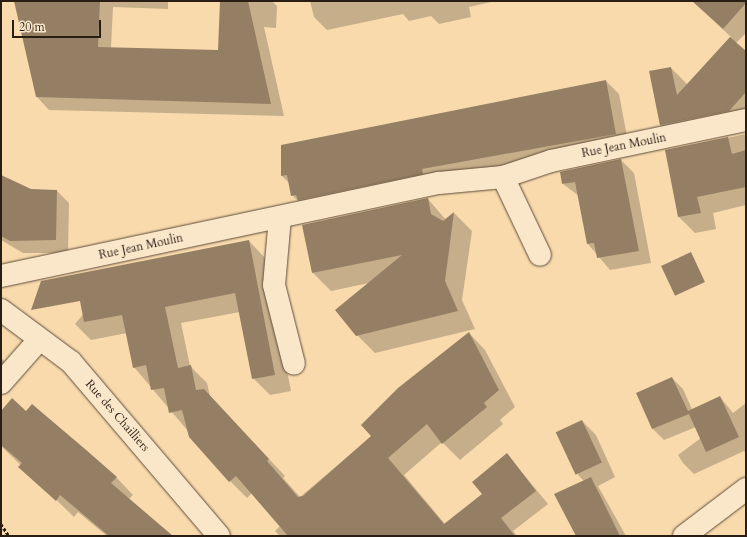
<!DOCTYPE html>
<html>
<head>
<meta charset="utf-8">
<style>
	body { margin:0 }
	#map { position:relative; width:747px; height:537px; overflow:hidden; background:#f8daad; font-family:Cardo,serif }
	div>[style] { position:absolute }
	.shadow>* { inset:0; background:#0003 }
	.building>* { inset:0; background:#957f64; transform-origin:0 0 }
	.path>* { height:2.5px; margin-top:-1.25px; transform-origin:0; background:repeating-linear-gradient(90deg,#2a1d14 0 3px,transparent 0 5px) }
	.roads { filter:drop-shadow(0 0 1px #5e4c3a) drop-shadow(0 0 1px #5e4c3a) }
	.minor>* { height:22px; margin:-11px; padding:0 11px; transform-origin:11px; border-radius:11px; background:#fae7ca }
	span { translate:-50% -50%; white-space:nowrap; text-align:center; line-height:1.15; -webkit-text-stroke:3.5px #fae7ca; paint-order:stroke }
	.street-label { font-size:12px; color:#2a1d14 }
	.frame { position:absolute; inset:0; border:2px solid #2a1d14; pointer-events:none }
	.scale { position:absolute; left:12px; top:20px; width:89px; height:18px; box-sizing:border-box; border:2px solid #2a1d14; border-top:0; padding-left:5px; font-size:12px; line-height:14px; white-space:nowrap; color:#2a1d14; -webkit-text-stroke:3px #fae7ca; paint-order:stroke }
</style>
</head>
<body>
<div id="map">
	<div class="shadow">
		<i style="clip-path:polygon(15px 1px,168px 1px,168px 9px,113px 7px,111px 48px,219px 51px,221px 1px,272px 1px,277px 6px,276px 28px,264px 27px,284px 116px,49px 110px,37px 97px)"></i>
		<i style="clip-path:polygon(310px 1px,496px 1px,469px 7px,471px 17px,439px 24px,431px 16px,409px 21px,403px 14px,327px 30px,314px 17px)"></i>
		<i style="clip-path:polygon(693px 1px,746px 1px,746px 33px,736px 43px,746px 53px,746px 127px,677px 141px,660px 125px,650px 72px,671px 68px,688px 85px,731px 37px)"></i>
		<i style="clip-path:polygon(606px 81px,619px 94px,629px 147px,305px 208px,292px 195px,290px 184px,282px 176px,282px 146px)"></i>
		<i style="clip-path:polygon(746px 134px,746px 205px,713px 213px,716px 229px,695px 233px,679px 217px,666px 151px)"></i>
		<i style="clip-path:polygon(621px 160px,634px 173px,651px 263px,610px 270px,588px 244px,579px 196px,563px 184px)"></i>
		<i style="clip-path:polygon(1px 176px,31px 190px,57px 191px,69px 203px,68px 253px,23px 253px,1px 240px)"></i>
		<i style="clip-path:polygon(428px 199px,446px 220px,454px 213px,472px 231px,462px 300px,475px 329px,375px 353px,357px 335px,369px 283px,331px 291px,313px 273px)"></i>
		<i style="clip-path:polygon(249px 241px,265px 258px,291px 391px,270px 395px,253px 378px,240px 312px,181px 323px,190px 366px,207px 383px,210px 396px,285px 476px,283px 478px,300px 497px,372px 436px,469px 333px,485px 350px,515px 407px,500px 420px,503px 424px,460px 460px,442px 442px,404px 475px,445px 524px,484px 494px,507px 454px,548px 504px,513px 531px,517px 536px,280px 536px,275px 531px,280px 526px,252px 493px,247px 498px,230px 481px,134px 367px,127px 333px,91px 340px,75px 324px,97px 298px)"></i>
		<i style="clip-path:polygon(1px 358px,10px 368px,1px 381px)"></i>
		<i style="clip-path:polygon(672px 378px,683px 389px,692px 409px,720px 397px,733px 413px,746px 403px,746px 453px,744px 451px,694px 474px,683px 463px,678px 455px,701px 438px,696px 427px,664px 440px,653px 429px,637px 393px)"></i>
		<i style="clip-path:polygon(26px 412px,116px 477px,133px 495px,129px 499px,170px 536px,107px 536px,78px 512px,74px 517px,1px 446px,1px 413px)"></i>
		<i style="clip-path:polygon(582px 421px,596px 435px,615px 477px,598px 486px,626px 536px,577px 536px,584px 481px,578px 475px)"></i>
	</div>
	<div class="building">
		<i style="clip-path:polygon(14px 1px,100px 1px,98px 47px,218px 50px,220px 1px,248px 1px,271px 104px,36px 97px)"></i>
		<i style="clip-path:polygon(692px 1px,746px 1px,746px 3px,723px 29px)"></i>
		<i style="clip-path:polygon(730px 37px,746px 51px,746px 92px,729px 111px,660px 125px,649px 71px,671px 67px,677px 95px)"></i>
		<i style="clip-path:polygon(606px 80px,616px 134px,422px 169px,423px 174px,298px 200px,296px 195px,291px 196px,287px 175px,281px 176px,281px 145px)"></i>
		<i style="clip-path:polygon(728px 137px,732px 154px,746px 150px,746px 187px,697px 197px,701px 213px,678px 217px,665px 150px)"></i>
		<i style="clip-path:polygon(621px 159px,639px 251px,597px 258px,594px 243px,587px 244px,575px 182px,562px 184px,560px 172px)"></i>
		<i style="clip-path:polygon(1px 175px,31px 189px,57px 190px,56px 240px,10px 241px,1px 236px)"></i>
		<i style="clip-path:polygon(428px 198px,431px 214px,443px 221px,454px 212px,445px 281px,458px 311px,356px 336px,335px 310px,402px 255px,312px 273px,302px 225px)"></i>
		<i style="clip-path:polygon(249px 240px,275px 375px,252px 379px,235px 293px,165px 307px,178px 368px,191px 365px,196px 390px,204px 389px,269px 459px,267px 461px,298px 497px,303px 496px,371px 436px,361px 425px,398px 388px,469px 332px,499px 390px,484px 403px,487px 407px,442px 444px,427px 424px,388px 458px,444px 524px,482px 494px,472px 482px,507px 453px,536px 491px,501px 518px,515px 536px,288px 536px,236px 476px,229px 482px,189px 437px,182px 410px,169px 413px,164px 388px,151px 390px,146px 365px,133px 368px,122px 315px,84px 322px,80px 301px,31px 310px,41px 281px)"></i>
		<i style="left:691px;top:252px;width:33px;height:33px;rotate:65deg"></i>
		<i style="clip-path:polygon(672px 377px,688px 411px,720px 396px,739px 437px,706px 452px,689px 414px,652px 429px,636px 393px)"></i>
		<i style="clip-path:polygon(12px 398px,26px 411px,32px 404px,85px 449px,117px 477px,111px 483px,173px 536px,109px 536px,60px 495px,56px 501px,18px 467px,22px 463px,1px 445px,1px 411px)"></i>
		<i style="left:582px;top:420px;width:47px;height:29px;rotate:65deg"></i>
		<i style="clip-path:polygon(591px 477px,620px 536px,576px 536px,554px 494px)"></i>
	</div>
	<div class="path">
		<i style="left:1px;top:524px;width:14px;rotate:56deg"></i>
	</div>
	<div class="roads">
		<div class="minor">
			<i style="left:503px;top:177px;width:86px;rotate:64.6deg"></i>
			<i style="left:280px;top:217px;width:68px;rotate:95deg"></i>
			<i style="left:274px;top:285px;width:81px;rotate:75.8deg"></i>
			<i style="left:1px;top:276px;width:448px;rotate:-12deg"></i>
			<i style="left:439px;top:183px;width:64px;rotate:-5.4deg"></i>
			<i style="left:503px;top:177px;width:51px;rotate:-18.4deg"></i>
			<i style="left:551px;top:161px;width:199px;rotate:-11.9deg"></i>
			<i style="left:1px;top:310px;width:87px;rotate:36.6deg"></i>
			<i style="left:71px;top:362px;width:228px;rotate:49.6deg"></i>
			<i style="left:1px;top:383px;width:56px;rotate:-48.6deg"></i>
			<i style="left:684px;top:536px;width:78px;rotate:-37.2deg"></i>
		</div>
	</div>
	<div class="street-label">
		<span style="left:624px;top:146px;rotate:-11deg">Rue Jean Moulin</span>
		<span style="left:141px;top:247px;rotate:-12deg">Rue Jean Moulin</span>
		<span style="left:117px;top:416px;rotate:49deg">Rue des Chailliers</span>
	</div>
	<div class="frame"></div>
	<div class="scale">20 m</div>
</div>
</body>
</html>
